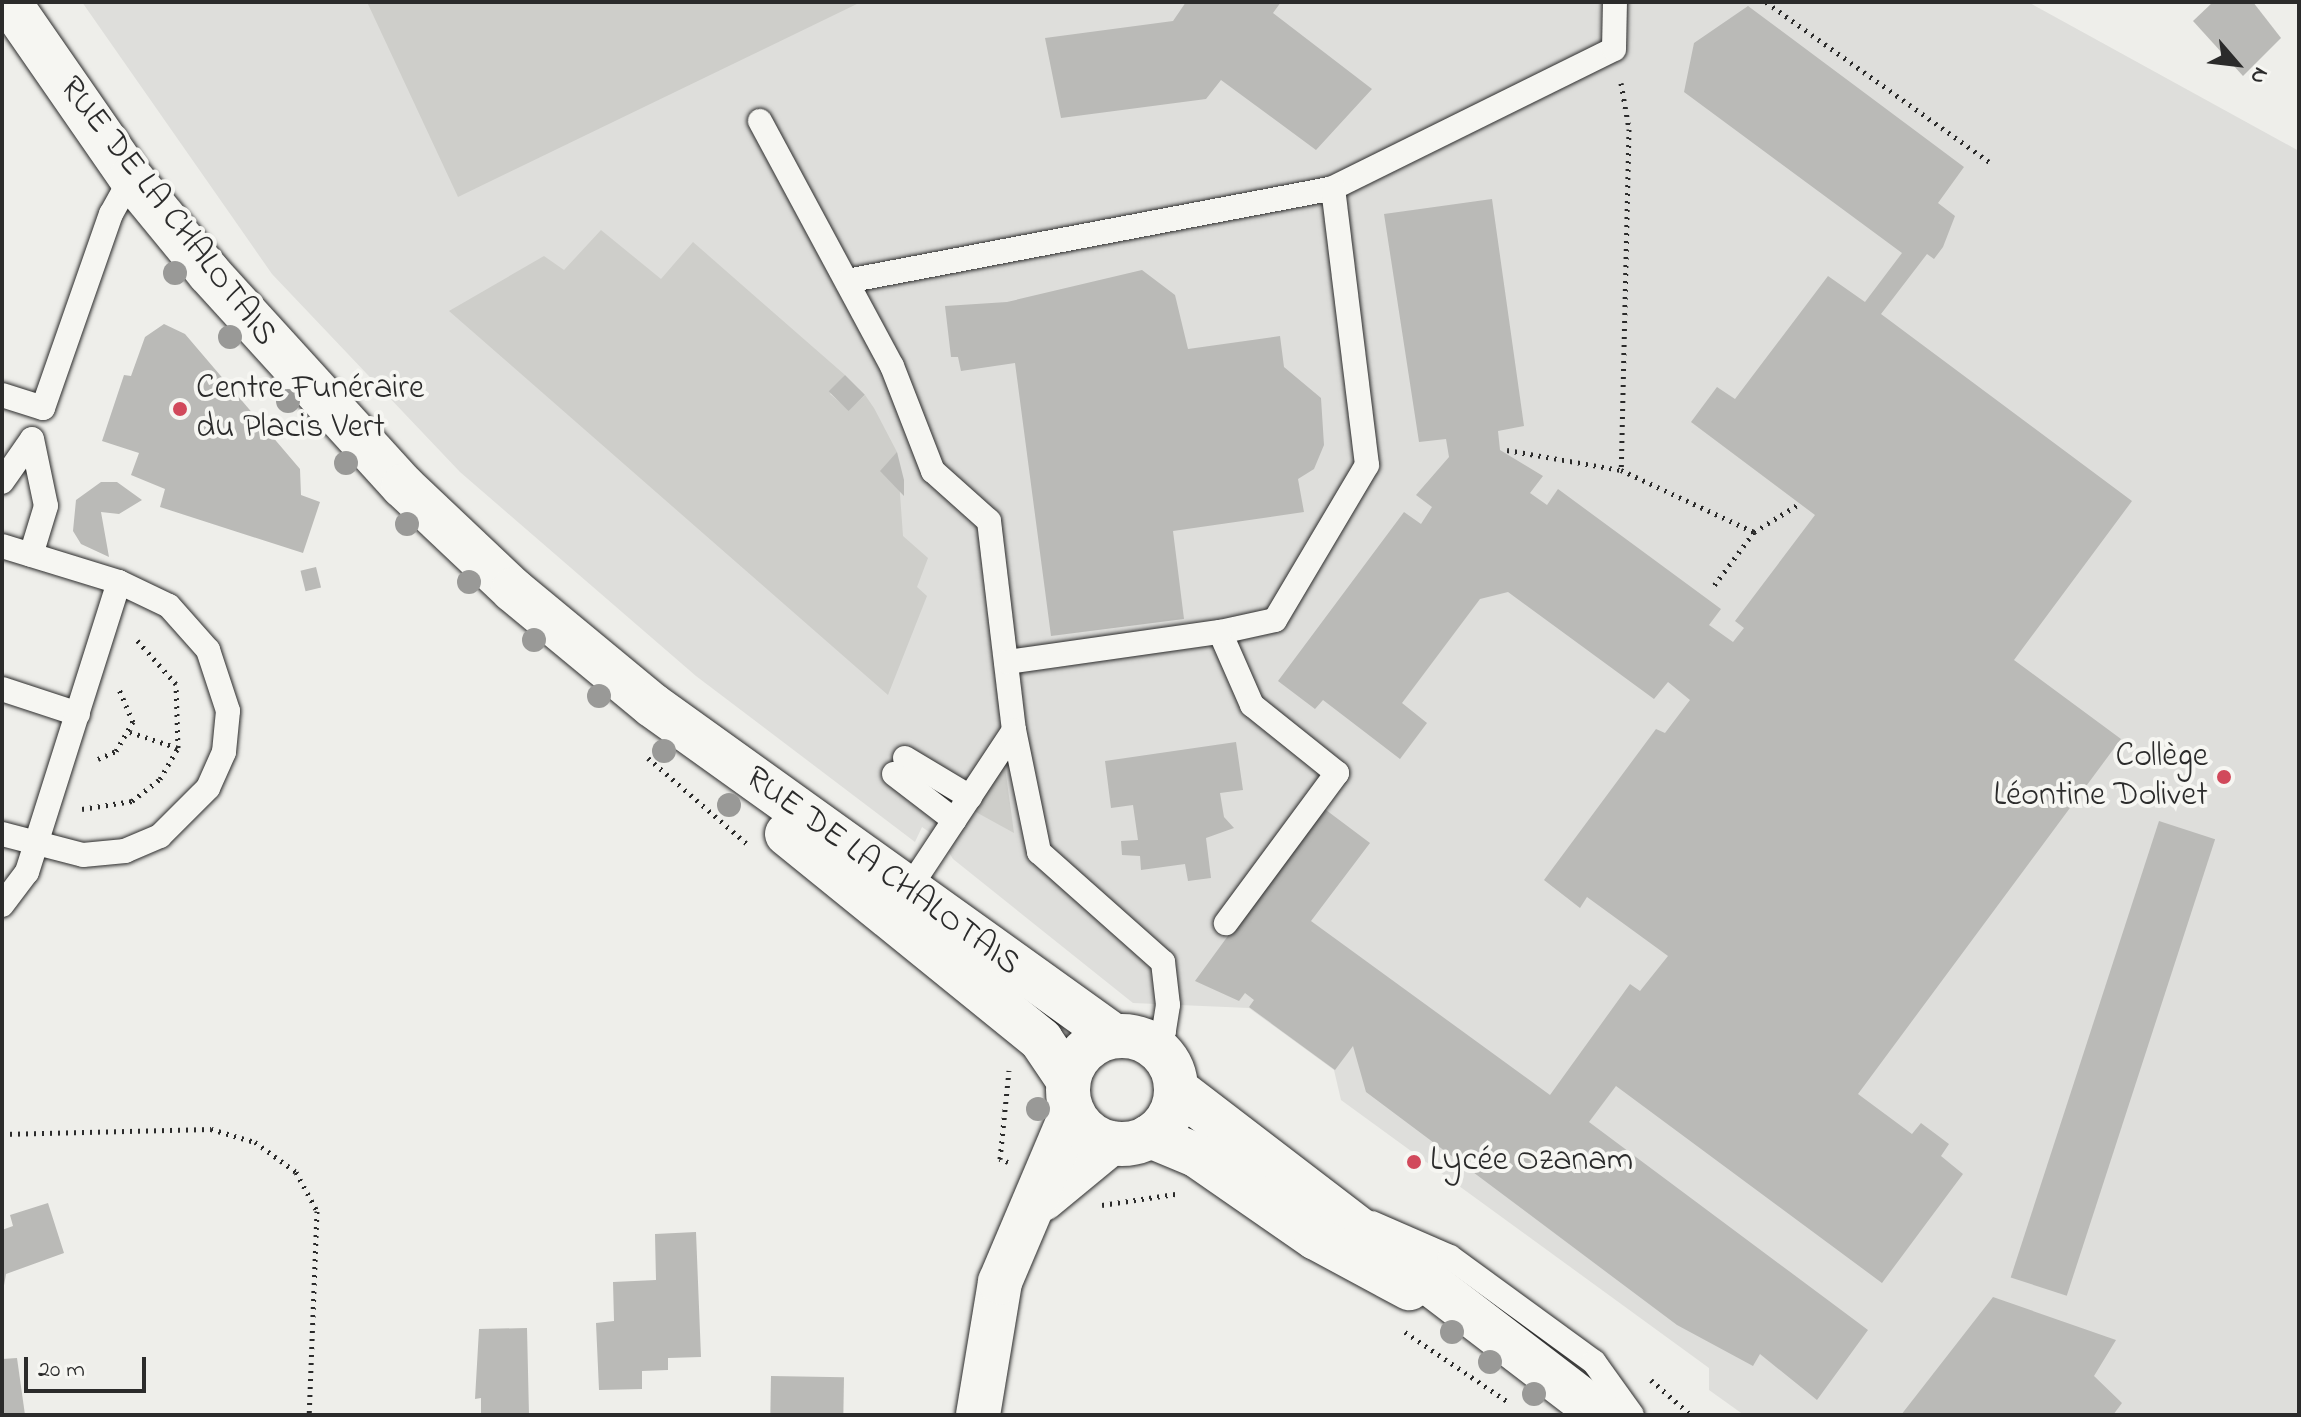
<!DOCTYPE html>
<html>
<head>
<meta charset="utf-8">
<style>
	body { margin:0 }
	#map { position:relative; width:2301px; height:1417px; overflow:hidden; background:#eeeeea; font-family:"Indie Flower",sans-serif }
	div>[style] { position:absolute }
	.built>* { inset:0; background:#dededb }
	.green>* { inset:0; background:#cececa }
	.building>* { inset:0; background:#babab7; transform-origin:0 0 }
	.path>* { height:5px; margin-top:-2.5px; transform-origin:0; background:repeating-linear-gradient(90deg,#2b2b2b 0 2px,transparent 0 8px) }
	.roads { filter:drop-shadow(0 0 2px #2b2b2b) drop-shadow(0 0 2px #2b2b2b) }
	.service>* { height:24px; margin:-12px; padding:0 12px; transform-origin:12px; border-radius:12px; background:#f6f6f2 }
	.minor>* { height:44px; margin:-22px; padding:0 22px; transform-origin:22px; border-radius:22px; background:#f6f6f2 }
	.secondary>* { height:44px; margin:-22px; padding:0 22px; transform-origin:22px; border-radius:22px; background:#f6f6f2 }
	.secondary>.ring { margin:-22px; padding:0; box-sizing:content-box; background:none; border:44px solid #f6f6f2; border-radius:50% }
	.trees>* { width:24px; height:24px; margin:-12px; border-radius:50%; background:#999997 }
	.dots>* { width:22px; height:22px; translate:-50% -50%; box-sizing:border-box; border:4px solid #f6f6f2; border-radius:50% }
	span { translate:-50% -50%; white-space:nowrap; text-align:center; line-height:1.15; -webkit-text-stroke:8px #f6f6f2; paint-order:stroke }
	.street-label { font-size:34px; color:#2b2b2b }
	.poi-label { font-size:34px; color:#2b2b2b }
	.left { translate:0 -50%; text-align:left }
	.right { translate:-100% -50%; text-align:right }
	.frame { position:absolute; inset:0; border:4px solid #2b2b2b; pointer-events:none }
	.north { position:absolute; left:2197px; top:24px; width:80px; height:80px; -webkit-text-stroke:6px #f6f6f2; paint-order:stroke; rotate:118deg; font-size:22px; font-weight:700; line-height:32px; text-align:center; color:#2b2b2b }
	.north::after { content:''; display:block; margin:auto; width:28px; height:36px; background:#2b2b2b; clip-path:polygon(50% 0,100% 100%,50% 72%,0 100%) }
	.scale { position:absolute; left:24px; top:1357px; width:122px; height:36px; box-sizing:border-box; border:4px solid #2b2b2b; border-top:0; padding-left:10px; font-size:24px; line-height:28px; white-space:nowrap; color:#2b2b2b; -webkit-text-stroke:6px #f6f6f2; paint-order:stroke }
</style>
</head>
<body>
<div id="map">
	<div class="built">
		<i style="clip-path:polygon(82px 2px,2028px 2px,2299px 151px,2299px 1415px,1744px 1415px,1709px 1390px,1709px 1368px,1341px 1100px,1334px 1070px,1249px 1008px,1133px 1003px,953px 859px,942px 841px,922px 827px,915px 842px,696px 676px,460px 472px,272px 274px)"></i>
	</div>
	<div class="green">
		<i style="clip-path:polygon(367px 2px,861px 2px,458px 197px)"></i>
		<i style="clip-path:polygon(601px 230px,661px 279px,693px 242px,845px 375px,830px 394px,849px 410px,865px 395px,874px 408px,897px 452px,903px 536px,928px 558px,917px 587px,927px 596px,888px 695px,449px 311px,544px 256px,564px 270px)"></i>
		<i style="clip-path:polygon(1000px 765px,1005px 767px,1014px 833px,974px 811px)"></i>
	</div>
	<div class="building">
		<i style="clip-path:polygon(1186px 2px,1281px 2px,1273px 13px,1372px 89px,1316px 150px,1221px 80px,1206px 99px,1061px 118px,1045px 38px,1173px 21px)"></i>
		<i style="clip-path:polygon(2213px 2px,2253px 2px,2281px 38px,2243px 76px,2193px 21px)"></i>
		<i style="clip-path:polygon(1748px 6px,1964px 167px,1938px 203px,1955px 216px,1943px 247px,1934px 259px,1927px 254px,1881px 314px,2132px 501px,2014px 660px,2121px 739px,1858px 1094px,1912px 1134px,1921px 1123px,1949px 1144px,1941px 1156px,1963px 1174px,1882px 1283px,1616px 1086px,1589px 1122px,1868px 1330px,1817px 1400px,1760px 1354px,1753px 1366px,1677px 1325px,1366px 1092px,1353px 1046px,1335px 1070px,1249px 1007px,1254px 1000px,1245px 993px,1239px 1001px,1195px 981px,1322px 807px,1370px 843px,1311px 921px,1550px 1095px,1630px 984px,1640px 991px,1668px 956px,1587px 897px,1580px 908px,1544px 880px,1656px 729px,1665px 733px,1690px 700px,1668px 682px,1654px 699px,1508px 592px,1480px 599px,1402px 703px,1427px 723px,1400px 759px,1323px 700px,1315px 709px,1278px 681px,1404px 512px,1421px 524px,1432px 507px,1416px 495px,1449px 457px,1446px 439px,1419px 442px,1384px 214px,1492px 199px,1524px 426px,1498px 431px,1500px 450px,1543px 476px,1530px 493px,1547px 505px,1558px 489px,1721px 609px,1709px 625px,1733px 642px,1744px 628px,1735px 621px,1815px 515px,1691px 422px,1717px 387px,1735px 399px,1828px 276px,1865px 302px,1902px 253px,1684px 92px,1694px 43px)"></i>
		<i style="clip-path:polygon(1142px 270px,1175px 295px,1188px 349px,1280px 336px,1284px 367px,1321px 398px,1324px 445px,1314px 469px,1298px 479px,1304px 512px,1173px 531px,1184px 619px,1051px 636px,1015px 363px,961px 371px,958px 357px,951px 357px,945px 306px,1007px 302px)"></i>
		<i style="clip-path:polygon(164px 324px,185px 334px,300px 469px,301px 495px,320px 502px,303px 553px,160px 507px,165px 489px,131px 475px,139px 453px,102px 441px,124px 375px,131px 376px,145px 337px)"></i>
		<i style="left:845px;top:375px;width:28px;height:23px;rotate:45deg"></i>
		<i style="clip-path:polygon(897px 452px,904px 480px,904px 496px,880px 471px)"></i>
		<i style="clip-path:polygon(101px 482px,117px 482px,142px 500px,119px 514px,101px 512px,109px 557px,81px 544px,73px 531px,76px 500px)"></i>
		<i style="left:316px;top:567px;width:21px;height:16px;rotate:76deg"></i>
		<i style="clip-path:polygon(1236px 742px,1243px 790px,1220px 793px,1224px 817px,1234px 828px,1206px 838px,1211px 878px,1188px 881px,1185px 864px,1141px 870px,1140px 856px,1122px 855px,1121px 841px,1138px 840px,1133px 805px,1111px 808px,1105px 761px)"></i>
		<i style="left:2159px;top:821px;width:59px;height:480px;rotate:18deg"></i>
		<i style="clip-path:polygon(48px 1203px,64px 1253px,6px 1274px,2px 1297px,2px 1230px,13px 1226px,10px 1215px)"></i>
		<i style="clip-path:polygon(696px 1232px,701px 1357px,668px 1358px,668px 1370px,642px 1371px,642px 1389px,599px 1390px,596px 1323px,614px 1321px,613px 1282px,656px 1280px,655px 1234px)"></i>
		<i style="clip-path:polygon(1993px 1297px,2116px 1340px,2094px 1376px,2122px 1403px,2113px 1415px,1901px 1415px)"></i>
		<i style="clip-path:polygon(527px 1328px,529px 1415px,481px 1415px,481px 1398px,475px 1399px,479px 1329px)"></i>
		<i style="clip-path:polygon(17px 1358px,25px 1415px,2px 1415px,2px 1359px)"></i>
		<i style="left:771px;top:1376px;width:73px;height:39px;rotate:1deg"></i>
	</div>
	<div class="path">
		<i style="left:1766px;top:2px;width:277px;rotate:35.6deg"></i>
		<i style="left:1621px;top:83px;width:47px;rotate:80.1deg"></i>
		<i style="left:1629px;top:129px;width:341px;rotate:91.3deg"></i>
		<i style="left:1621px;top:470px;width:147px;rotate:25deg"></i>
		<i style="left:1754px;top:532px;width:69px;rotate:126.7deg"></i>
		<i style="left:1507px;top:450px;width:116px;rotate:10deg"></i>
		<i style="left:1754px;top:532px;width:53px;rotate:-31.9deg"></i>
		<i style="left:130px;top:732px;width:51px;rotate:18.4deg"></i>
		<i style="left:648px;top:758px;width:130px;rotate:40.9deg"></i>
		<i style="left:98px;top:759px;width:20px;rotate:-24deg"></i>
		<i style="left:116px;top:751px;width:34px;rotate:-60deg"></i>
		<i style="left:133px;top:722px;width:38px;rotate:-113deg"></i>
		<i style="left:82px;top:809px;width:51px;rotate:-9.1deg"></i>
		<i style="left:132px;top:801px;width:36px;rotate:-38deg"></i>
		<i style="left:160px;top:779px;width:36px;rotate:-60deg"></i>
		<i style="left:178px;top:748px;width:64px;rotate:-91.8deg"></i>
		<i style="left:176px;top:684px;width:60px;rotate:-131.6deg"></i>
		<i style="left:2px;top:1134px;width:209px;rotate:-1.4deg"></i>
		<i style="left:211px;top:1129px;width:46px;rotate:16.5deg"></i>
		<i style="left:255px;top:1142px;width:51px;rotate:36.2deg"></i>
		<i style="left:296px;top:1172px;width:44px;rotate:61.7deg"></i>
		<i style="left:317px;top:1211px;width:204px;rotate:92.2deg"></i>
		<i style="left:1008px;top:1162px;width:9px;rotate:-159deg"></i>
		<i style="left:1000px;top:1159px;width:89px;rotate:-84.2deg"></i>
		<i style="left:1102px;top:1205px;width:74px;rotate:-8.6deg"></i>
		<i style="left:1405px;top:1332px;width:127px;rotate:34.1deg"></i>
		<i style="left:1651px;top:1380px;width:53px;rotate:41.2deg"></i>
	</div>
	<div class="roads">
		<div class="service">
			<i style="left:760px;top:121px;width:278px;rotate:61.7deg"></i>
			<i style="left:892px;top:366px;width:113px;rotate:68.7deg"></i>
			<i style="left:933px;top:471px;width:75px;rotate:41.8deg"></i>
			<i style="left:989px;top:521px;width:210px;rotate:83.2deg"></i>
			<i style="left:1014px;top:730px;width:192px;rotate:123.5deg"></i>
			<i style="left:1333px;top:188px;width:313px;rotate:-26.3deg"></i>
			<i style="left:1614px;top:49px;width:47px;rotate:-88.8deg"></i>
			<i style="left:847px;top:281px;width:495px;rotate:-10.8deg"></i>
			<i style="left:1333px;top:188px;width:279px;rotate:83deg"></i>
			<i style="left:1367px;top:465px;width:180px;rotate:120.7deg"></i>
			<i style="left:1275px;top:620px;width:56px;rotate:167.7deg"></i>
			<i style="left:1220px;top:632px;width:80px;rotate:66.3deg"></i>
			<i style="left:1252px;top:705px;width:109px;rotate:38.7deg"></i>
			<i style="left:1337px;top:773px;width:187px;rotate:126.5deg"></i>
			<i style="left:2px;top:395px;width:43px;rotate:17.6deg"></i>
			<i style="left:43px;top:408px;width:206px;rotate:-70.7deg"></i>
			<i style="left:111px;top:214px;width:41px;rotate:-60.9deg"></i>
			<i style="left:2px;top:482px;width:52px;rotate:-55.1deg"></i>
			<i style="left:32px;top:439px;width:68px;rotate:78.2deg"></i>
			<i style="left:46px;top:506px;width:51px;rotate:107deg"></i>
			<i style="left:2px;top:546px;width:122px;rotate:17.1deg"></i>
			<i style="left:119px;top:582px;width:55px;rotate:25.6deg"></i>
			<i style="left:169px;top:606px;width:59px;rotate:48.4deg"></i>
			<i style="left:208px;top:650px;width:64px;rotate:71.8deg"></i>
			<i style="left:228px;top:711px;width:41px;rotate:95.6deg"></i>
			<i style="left:224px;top:752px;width:39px;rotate:114deg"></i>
			<i style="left:208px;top:788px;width:68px;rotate:135deg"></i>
			<i style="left:160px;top:836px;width:38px;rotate:157deg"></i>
			<i style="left:125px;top:851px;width:42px;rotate:174.6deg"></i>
			<i style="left:83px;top:855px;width:84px;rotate:-165.5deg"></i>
			<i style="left:1008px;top:662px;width:214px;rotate:-8.1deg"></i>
			<i style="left:2px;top:689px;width:80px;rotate:18.2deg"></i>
			<i style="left:1014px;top:730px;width:125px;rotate:78.4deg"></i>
			<i style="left:1039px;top:852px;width:166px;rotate:41.6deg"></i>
			<i style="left:1163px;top:962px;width:43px;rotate:83.4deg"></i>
			<i style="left:1168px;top:1005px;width:26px;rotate:99deg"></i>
			<i style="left:1164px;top:1031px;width:19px;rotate:137deg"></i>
			<i style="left:905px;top:758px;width:76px;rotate:31deg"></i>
			<i style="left:894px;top:774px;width:76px;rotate:37.5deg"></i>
			<i style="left:2px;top:905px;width:41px;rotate:-52.9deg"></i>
			<i style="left:27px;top:872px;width:304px;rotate:-72.4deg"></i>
			<i style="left:1372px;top:1223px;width:85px;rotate:23.6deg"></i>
			<i style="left:1450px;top:1257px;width:178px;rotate:36.1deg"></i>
			<i style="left:1594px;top:1362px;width:65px;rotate:54.4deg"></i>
		</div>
		<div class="minor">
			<i style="left:1043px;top:1199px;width:88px;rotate:-39.5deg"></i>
			<i style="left:978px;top:1415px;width:135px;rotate:-80.6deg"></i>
			<i style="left:1000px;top:1282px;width:185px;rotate:-67deg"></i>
		</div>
		<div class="secondary">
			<i style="left:9px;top:2px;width:214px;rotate:55.3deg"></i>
			<i style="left:131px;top:178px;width:123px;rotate:50.6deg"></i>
			<i style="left:209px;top:273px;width:288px;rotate:47.7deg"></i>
			<i style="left:403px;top:486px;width:151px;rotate:43.4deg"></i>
			<i style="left:513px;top:590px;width:180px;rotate:39.6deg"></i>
			<i style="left:652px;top:705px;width:568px;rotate:35.62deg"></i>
			<i style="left:787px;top:834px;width:327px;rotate:39deg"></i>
			<i style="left:1041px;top:1040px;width:48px;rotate:56deg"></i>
			<i class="ring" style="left:1068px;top:1036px;width:64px;height:64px"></i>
			<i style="left:1176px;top:1089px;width:536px;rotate:37.43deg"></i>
			<i style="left:1150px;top:1136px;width:50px;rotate:22.4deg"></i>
			<i style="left:1196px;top:1155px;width:146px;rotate:34.7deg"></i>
			<i style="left:1316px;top:1238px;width:106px;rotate:28.3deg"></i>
		</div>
	</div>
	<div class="trees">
		<i style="left:175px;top:273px"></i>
		<i style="left:230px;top:337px"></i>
		<i style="left:288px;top:401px"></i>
		<i style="left:346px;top:463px"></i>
		<i style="left:407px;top:524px"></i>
		<i style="left:469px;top:582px"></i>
		<i style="left:534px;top:640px"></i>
		<i style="left:599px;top:696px"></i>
		<i style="left:664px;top:751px"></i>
		<i style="left:729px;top:805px"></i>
		<i style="left:1038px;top:1109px"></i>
		<i style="left:1452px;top:1332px"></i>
		<i style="left:1490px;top:1362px"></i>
		<i style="left:1534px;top:1394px"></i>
	</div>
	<div class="dots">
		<i style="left:180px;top:409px;background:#d1495b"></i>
		<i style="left:2224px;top:777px;background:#d1495b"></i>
		<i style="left:1414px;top:1162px;background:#d1495b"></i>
	</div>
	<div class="street-label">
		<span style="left:167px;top:212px;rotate:52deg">RUE DE LA CHALOTAIS</span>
		<span style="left:882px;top:872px;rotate:36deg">RUE DE LA CHALOTAIS</span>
	</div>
	<div class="poi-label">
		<span class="left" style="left:196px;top:409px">Centre Funéraire<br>du Placis Vert</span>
		<span class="right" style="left:2208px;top:777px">Collège<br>Léontine Dolivet</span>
		<span class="left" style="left:1430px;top:1162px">Lycée Ozanam</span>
	</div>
	<div class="frame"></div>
	<div class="north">N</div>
	<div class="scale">20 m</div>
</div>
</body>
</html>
